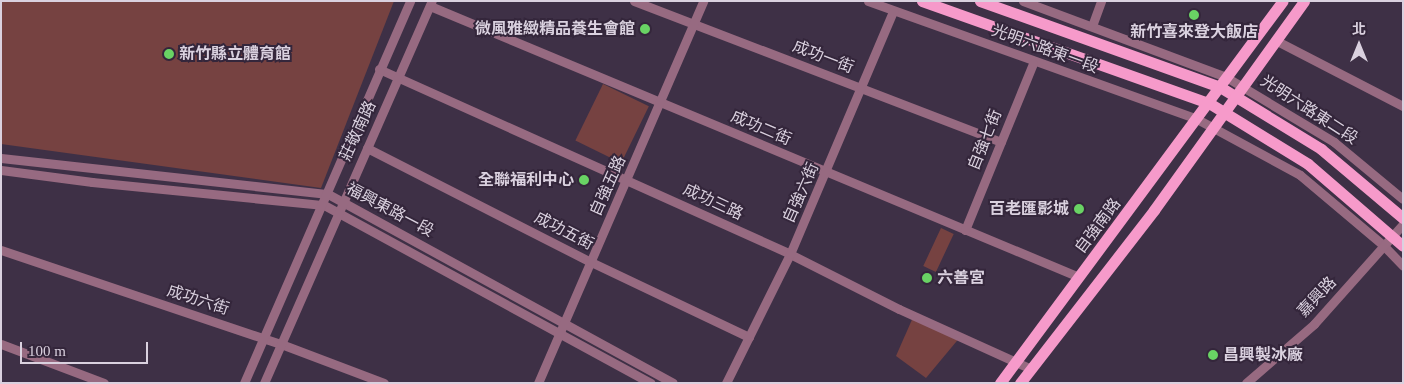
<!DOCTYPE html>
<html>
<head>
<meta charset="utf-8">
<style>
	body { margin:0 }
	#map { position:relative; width:1404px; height:384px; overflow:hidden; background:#3e3046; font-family:"Times New Roman","Noto Sans TC",serif }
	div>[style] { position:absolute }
	.green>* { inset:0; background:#764241; transform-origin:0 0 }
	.minor>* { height:9px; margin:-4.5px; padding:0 4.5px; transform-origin:4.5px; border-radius:4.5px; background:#976a81 }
	.major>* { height:11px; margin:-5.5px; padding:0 5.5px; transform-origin:5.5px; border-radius:5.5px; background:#f69aca }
	.dots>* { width:14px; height:14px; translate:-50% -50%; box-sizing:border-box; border:2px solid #34263b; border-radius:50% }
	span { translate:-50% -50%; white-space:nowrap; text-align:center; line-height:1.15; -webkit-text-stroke:4px #34263b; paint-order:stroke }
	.poi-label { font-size:16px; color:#dad1df; font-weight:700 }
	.right { translate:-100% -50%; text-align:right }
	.left { translate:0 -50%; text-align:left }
	.street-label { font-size:16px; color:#dad1df }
	.frame { position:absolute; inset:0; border:2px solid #dad1df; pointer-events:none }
	.north { position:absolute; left:1334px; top:20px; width:50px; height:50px; -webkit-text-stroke:4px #34263b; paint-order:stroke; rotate:0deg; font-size:14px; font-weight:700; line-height:20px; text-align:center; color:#dad1df }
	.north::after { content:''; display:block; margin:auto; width:18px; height:22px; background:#dad1df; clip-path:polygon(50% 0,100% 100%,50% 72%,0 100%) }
	.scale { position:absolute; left:20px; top:342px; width:128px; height:22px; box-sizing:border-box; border:2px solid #dad1df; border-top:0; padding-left:6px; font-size:15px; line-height:18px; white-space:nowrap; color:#dad1df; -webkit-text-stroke:4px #34263b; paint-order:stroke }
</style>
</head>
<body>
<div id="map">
	<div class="green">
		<i style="clip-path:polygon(1px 1px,394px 1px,321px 188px,1px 144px)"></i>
		<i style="left:603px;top:84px;width:51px;height:63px;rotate:26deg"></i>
		<i style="left:941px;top:228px;width:14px;height:42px;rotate:25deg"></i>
		<i style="clip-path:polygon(914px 315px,961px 336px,926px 378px,896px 356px)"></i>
	</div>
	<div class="minor">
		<i style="left:634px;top:1px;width:393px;rotate:21deg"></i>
		<i style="left:868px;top:1px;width:350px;rotate:19.7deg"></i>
		<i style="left:1197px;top:119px;width:117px;rotate:28.5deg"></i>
		<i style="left:1300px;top:175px;width:109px;rotate:40.1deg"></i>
		<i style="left:1383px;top:245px;width:29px;rotate:46deg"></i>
		<i style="left:1023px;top:1px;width:217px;rotate:20.5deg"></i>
		<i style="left:1226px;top:77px;width:126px;rotate:31deg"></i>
		<i style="left:1334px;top:142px;width:89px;rotate:39.6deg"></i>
		<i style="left:430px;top:6px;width:703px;rotate:22.66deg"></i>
		<i style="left:1092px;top:26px;width:27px;rotate:-70deg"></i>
		<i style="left:1277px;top:41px;width:142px;rotate:27.3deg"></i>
		<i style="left:379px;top:69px;width:451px;rotate:24.2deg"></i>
		<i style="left:790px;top:254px;width:122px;rotate:26.8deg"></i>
		<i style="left:899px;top:309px;width:145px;rotate:24.4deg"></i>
		<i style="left:367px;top:148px;width:251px;rotate:27deg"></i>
		<i style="left:591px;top:262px;width:175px;rotate:25.4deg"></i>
		<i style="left:1px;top:158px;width:329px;rotate:6.3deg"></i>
		<i style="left:328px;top:194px;width:393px;rotate:28.7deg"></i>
		<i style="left:1px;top:170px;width:92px;rotate:7.5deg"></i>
		<i style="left:92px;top:182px;width:233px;rotate:5.7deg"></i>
		<i style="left:324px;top:205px;width:372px;rotate:28.6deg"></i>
		<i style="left:965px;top:230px;width:180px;rotate:-67.8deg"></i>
		<i style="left:1px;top:250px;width:295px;rotate:18.6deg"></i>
		<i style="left:281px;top:344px;width:110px;rotate:20.7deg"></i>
		<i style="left:1px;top:344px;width:110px;rotate:20.7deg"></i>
		<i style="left:244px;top:383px;width:417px;rotate:-66.5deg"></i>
		<i style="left:264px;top:383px;width:417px;rotate:-66.3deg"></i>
		<i style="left:538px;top:383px;width:416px;rotate:-66.6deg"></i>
		<i style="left:726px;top:383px;width:144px;rotate:-63.6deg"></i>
		<i style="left:790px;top:254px;width:264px;rotate:-67deg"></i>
		<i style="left:1246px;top:383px;width:90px;rotate:-40.9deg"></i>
		<i style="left:1314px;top:324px;width:134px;rotate:-48.3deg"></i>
	</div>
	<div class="major">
		<i style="left:922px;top:1px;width:305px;rotate:19.6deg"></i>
		<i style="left:1209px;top:103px;width:116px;rotate:31.6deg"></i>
		<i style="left:1308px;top:164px;width:125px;rotate:40.8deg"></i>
		<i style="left:980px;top:1px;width:255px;rotate:19.7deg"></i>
		<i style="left:1220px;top:87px;width:119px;rotate:31.5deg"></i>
		<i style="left:1321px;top:149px;width:107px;rotate:40.1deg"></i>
		<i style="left:1000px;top:383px;width:475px;rotate:-53.5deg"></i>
		<i style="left:1020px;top:383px;width:219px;rotate:-52.2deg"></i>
		<i style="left:1154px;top:210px;width:257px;rotate:-54.3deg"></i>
	</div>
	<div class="dots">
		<i style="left:1194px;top:15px;background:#69d364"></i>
		<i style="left:645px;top:29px;background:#69d364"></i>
		<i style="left:169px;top:54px;background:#69d364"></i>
		<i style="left:584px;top:180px;background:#69d364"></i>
		<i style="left:1079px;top:209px;background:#69d364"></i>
		<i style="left:927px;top:278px;background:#69d364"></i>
		<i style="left:1213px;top:355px;background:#69d364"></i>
	</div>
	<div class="poi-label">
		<span class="right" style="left:635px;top:29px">微風雅緻精品養生會館</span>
		<span style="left:1194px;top:32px">新竹喜來登大飯店</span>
		<span class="left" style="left:179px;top:54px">新竹縣立體育館</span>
		<span class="right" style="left:574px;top:180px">全聯福利中心</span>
		<span class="right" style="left:1069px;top:209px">百老匯影城</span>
		<span class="left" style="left:937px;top:278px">六善宮</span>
		<span class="left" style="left:1223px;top:355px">昌興製冰廠</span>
	</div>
	<div class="street-label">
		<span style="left:1045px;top:49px;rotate:20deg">光明六路東一段</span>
		<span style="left:823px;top:57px;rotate:21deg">成功一街</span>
		<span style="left:1309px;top:110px;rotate:33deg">光明六路東二段</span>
		<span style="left:761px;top:128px;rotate:23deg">成功二街</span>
		<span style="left:358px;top:131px;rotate:-65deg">莊敬南路</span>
		<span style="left:985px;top:140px;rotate:-68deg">自強七街</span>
		<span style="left:608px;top:186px;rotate:-66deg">自強五路</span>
		<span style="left:801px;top:193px;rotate:-66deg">自強六街</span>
		<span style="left:713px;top:202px;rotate:25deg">成功三路</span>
		<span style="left:390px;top:210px;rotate:28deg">福興東路一段</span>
		<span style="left:1098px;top:226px;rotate:-53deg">自強南路</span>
		<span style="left:564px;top:231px;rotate:27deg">成功五街</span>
		<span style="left:1317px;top:297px;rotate:-47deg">嘉興路</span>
		<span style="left:198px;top:300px;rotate:18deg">成功六街</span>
	</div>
	<div class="frame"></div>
	<div class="north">北</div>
	<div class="scale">100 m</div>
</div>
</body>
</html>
